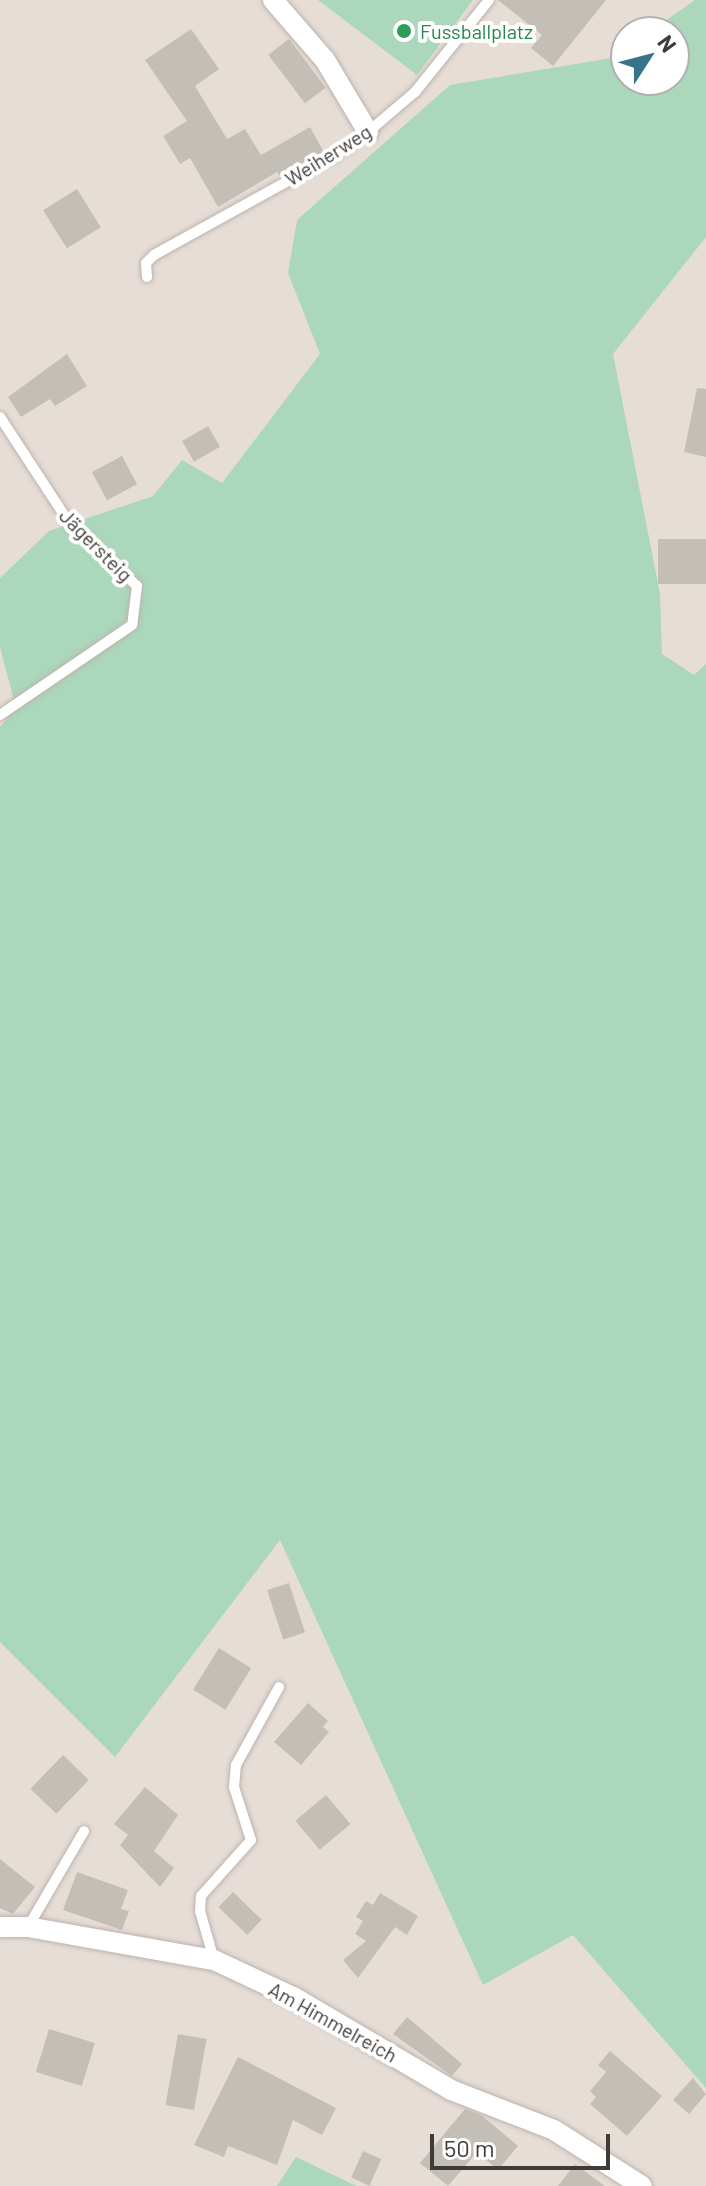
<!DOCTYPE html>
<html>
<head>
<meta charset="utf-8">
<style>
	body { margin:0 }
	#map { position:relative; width:706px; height:2186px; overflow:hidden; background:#e7ddd7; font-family:Barlow,sans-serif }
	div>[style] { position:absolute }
	.green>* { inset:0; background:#abd7bc }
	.building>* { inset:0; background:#c4bfb6; transform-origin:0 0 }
	.roads { filter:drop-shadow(0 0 2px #bdb3ad) drop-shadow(0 0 2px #bdb3ad) }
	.lane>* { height:10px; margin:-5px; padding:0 5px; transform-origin:5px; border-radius:5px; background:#fff }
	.street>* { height:20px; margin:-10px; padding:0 10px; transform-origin:10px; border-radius:10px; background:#fff }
	.dots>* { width:22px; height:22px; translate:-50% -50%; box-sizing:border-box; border:4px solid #fff; border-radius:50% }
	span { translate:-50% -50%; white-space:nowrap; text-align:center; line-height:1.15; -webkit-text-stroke:8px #fff; paint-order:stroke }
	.leisure-label { font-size:20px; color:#27864d }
	.left { translate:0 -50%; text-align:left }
	.street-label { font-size:20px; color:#3f3b39 }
	.north { position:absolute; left:610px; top:16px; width:80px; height:80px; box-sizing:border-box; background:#fff; border:2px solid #b2b1b0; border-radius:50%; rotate:54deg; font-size:22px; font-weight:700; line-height:32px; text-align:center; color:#3f3b39 }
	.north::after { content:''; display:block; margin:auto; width:28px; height:36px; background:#37758a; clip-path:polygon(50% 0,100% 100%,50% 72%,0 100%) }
	.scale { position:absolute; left:430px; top:2134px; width:180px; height:36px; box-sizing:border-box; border:4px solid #3f3b39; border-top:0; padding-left:10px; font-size:24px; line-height:28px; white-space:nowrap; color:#3f3b39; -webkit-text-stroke:6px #fff; paint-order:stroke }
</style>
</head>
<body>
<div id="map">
	<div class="green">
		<i style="clip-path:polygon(318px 0,473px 0,417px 75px)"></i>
		<i style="clip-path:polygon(695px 0,706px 0,706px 237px,613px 354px,660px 594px,662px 654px,694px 675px,706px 664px,706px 2088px,573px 1935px,483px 1985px,280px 1540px,115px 1757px,0 1642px,0 727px,16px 708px,0 647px,0 578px,49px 531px,153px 496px,182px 460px,222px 483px,320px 354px,288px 273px,297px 220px,450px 85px,612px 58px,626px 48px,626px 80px,674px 80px,674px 32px,649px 32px)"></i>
		<i style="clip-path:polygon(296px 2157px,348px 2182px,357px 2186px,277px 2186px)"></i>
	</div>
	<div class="building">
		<i style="clip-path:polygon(498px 0,606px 0,553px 66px,531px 48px,542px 35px)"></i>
		<i style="clip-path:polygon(191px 29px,219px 69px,195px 86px,227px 139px,245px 129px,261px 155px,310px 127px,324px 152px,280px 176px,277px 172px,218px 207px,190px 158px,180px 164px,163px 136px,187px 121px,145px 60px)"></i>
		<i style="left:289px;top:39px;width:61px;height:26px;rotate:53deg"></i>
		<i style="left:77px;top:189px;width:45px;height:40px;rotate:58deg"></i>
		<i style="clip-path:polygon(67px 354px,87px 386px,55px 406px,50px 399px,21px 417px,8px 397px)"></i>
		<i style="clip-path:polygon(697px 388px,706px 389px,706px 457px,684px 452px)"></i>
		<i style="left:208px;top:426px;width:24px;height:30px;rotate:60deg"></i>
		<i style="left:122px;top:456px;width:32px;height:34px;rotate:62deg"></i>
		<i style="left:706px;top:539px;width:45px;height:48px;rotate:90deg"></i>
		<i style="left:289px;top:1583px;width:52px;height:23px;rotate:72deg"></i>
		<i style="left:219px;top:1648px;width:38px;height:49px;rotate:32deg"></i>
		<i style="clip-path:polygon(308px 1703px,328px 1721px,323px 1727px,329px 1732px,301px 1765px,274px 1742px)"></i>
		<i style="left:63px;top:1755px;width:36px;height:47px;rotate:44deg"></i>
		<i style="clip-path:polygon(145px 1787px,178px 1815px,154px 1851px,174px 1868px,160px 1887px,120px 1845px,128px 1835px,114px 1824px)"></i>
		<i style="left:326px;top:1795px;width:38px;height:40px;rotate:50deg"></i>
		<i style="clip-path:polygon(0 1859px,35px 1887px,13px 1914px,0 1908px)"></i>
		<i style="clip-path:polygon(77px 1872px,128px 1890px,121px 1909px,129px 1911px,122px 1930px,63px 1910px)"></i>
		<i style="left:233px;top:1892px;width:40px;height:21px;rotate:44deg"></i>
		<i style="clip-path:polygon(380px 1893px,418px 1916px,407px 1935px,395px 1927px,358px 1978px,343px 1960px,366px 1941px,355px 1934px,363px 1921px,356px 1917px,366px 1901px,373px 1905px)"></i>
		<i style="clip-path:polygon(407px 2017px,462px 2064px,452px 2076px,393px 2034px)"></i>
		<i style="left:49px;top:2029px;width:48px;height:45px;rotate:17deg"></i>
		<i style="left:178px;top:2034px;width:29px;height:72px;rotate:10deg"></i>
		<i style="clip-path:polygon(610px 2051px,662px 2096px,627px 2136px,590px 2104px,596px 2097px,590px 2091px,606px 2072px,598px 2065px)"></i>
		<i style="clip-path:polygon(238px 2057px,336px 2108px,322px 2135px,293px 2120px,277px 2165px,228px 2146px,224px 2157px,194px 2145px)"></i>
		<i style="clip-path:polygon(693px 2078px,706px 2094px,689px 2114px,673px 2100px)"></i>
		<i style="clip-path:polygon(465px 2109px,481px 2115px,518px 2146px,498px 2170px,477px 2152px,448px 2186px,420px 2163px)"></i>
		<i style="left:363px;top:2151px;width:20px;height:29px;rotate:24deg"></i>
		<i style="clip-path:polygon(575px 2164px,605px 2186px,558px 2186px)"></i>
	</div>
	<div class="roads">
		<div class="lane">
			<i style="left:147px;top:277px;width:14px;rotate:-94deg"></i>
			<i style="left:146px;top:263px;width:11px;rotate:-45deg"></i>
			<i style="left:154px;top:255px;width:209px;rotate:-28.9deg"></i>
			<i style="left:337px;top:154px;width:38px;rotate:-35deg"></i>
			<i style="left:368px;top:132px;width:62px;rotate:-40.4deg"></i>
			<i style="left:415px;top:92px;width:118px;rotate:-51.2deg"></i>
			<i style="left:0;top:417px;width:124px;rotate:56.8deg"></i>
			<i style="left:68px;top:521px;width:95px;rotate:43.3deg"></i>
			<i style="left:137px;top:586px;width:39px;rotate:97deg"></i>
			<i style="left:132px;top:625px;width:160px;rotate:145.7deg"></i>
			<i style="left:28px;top:1927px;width:111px;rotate:-59.7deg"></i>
			<i style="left:214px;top:1960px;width:51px;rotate:-105.9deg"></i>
			<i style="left:200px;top:1911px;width:15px;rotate:-86deg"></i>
			<i style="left:201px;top:1896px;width:75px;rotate:-48.2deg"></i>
			<i style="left:251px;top:1840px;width:56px;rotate:-107.8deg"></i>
			<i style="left:234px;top:1787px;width:22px;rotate:-85deg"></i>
			<i style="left:236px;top:1765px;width:89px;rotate:-61.1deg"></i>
		</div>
		<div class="street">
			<i style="left:273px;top:0;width:79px;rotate:49.1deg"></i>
			<i style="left:325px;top:60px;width:84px;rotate:59.2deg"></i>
			<i style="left:0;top:1927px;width:28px"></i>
			<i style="left:28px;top:1927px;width:189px;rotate:10.1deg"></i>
			<i style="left:214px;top:1960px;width:89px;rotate:25.1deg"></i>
			<i style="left:295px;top:1998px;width:181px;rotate:30.5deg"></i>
			<i style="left:451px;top:2090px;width:110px;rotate:21.2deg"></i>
			<i style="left:554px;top:2130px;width:104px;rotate:32.5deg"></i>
		</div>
	</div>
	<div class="dots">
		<i style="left:404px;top:31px;background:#2e9e5b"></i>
	</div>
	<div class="leisure-label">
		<span class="left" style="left:420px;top:31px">Fussballplatz</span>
	</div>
	<div class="street-label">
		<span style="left:328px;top:155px;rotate:-32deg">Weiherweg</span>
		<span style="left:96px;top:545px;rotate:45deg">Jägersteig</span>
		<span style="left:333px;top:2022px;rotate:29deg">Am Himmelreich</span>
	</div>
	<div class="north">N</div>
	<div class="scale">50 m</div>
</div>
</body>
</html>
